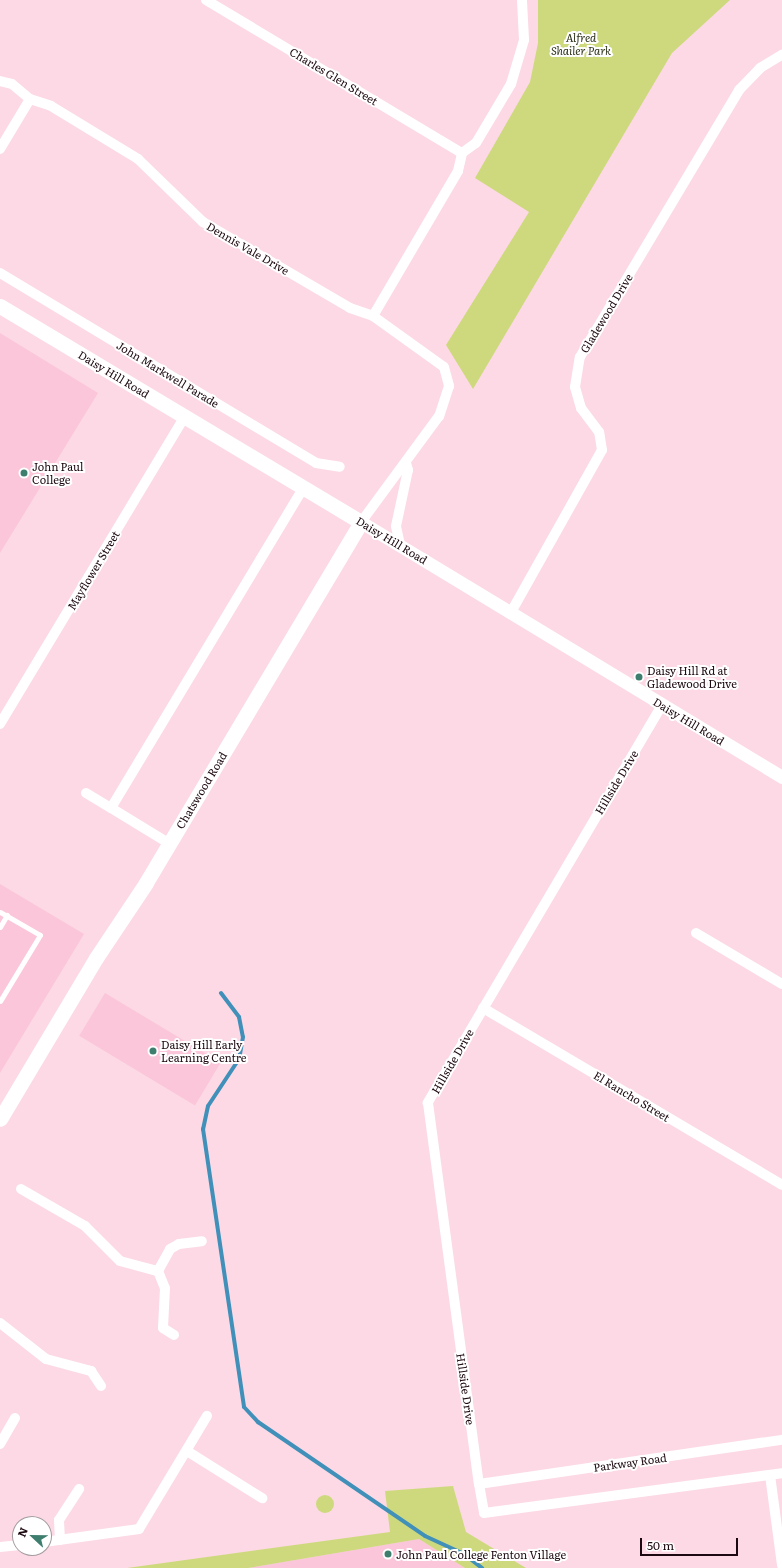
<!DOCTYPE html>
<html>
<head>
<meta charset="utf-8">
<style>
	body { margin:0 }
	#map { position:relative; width:782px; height:1568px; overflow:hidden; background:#fcd9e5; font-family:Literata,serif }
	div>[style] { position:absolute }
	.built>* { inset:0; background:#fbc6d9; transform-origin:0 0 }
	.green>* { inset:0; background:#ced97d }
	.round { border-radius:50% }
	.stream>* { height:4px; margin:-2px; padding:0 2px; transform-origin:2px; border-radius:2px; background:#4090ba }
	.service>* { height:5px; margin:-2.5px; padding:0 2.5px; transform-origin:2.5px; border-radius:2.5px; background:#fff }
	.minor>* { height:10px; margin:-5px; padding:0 5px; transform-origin:5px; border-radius:5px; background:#fff }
	.tertiary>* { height:13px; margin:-6.5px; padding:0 6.5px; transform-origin:6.5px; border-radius:6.5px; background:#fff }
	.secondary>* { height:15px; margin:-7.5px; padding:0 7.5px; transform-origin:7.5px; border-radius:7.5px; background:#fff }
	.dots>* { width:11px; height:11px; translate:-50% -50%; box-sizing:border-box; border:2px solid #fff; border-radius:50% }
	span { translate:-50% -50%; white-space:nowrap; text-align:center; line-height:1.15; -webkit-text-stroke:4px #fff; paint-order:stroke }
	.park-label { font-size:11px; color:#2f321a; font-style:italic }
	.street-label { font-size:11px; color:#1b0810 }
	.poi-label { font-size:11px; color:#1b0810 }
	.left { translate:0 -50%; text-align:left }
	.north { position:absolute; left:12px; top:1516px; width:40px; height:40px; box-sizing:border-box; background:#fff; border:1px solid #a49c9f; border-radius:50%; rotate:292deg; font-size:11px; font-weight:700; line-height:16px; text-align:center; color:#1b0810 }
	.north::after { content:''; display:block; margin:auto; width:14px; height:18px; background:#3e7e6e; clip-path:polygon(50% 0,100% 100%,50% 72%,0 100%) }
	.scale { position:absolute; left:640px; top:1538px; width:98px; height:18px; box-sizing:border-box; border:2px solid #1b0810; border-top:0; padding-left:5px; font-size:12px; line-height:14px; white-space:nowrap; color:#1b0810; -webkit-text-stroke:3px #fff; paint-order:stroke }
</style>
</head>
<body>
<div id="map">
	<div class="built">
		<i style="clip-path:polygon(0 333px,98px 393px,0 553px)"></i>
		<i style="clip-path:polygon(0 884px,84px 934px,0 1073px)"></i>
		<i style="left:105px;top:993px;width:135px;height:50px;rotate:31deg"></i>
		<i style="clip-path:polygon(419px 1539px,465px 1568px,248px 1568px)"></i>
	</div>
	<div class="green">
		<i style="clip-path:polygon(538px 0,730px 0,672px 53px,473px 389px,446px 345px,529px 212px,475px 178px,530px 82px,538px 43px)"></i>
		<i style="clip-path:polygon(453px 1486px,466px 1532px,526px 1568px,465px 1568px,419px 1539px,248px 1568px,127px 1568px,390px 1532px,385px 1491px)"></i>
		<i class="round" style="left:316px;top:1495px;width:18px;height:18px"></i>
	</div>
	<div class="stream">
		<i style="left:221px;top:993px;width:30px;rotate:53deg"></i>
		<i style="left:239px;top:1017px;width:20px;rotate:79deg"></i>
		<i style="left:243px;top:1037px;width:22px;rotate:100deg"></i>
		<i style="left:239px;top:1059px;width:56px;rotate:123.4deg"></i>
		<i style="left:208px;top:1106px;width:24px;rotate:102deg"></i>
		<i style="left:203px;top:1129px;width:281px;rotate:81.6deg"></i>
		<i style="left:244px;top:1407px;width:21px;rotate:47deg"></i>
		<i style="left:258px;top:1422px;width:202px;rotate:34.3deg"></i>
		<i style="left:425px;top:1536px;width:43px;rotate:24.8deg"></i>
		<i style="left:464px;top:1554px;width:23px;rotate:38deg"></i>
	</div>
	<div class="service">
		<i style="left:0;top:912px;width:46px;rotate:29.9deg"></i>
		<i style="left:40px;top:935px;width:77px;rotate:121.2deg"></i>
		<i style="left:0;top:927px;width:14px;rotate:-60deg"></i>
	</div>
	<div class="minor">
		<i style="left:206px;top:0;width:298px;rotate:30.9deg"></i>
		<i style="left:0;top:81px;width:12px;rotate:14deg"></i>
		<i style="left:12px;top:84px;width:23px;rotate:40deg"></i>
		<i style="left:30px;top:99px;width:22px;rotate:18deg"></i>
		<i style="left:51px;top:106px;width:102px;rotate:31.3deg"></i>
		<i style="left:138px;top:159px;width:91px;rotate:44.1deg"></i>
		<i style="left:203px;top:222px;width:170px;rotate:30.3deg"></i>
		<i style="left:350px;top:308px;width:24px;rotate:19deg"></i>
		<i style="left:373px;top:316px;width:87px;rotate:35.7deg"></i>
		<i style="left:444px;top:367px;width:20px;rotate:75deg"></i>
		<i style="left:449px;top:386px;width:32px;rotate:108deg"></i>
		<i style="left:439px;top:416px;width:132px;rotate:126.3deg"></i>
		<i style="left:0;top:149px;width:58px;rotate:-59deg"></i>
		<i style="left:0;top:273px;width:369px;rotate:31deg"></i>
		<i style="left:316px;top:463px;width:24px;rotate:9deg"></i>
		<i style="left:373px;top:316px;width:168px;rotate:-59.6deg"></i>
		<i style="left:458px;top:171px;width:18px;rotate:-77deg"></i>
		<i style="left:462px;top:153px;width:17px;rotate:-36deg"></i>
		<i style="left:476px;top:143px;width:69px;rotate:-59.3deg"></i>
		<i style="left:511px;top:84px;width:46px;rotate:-73.5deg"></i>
		<i style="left:524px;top:40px;width:40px;rotate:-92.9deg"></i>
		<i style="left:400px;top:545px;width:19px;rotate:-102deg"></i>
		<i style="left:396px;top:526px;width:57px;rotate:-77.9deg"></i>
		<i style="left:408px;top:470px;width:7px;rotate:-106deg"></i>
		<i style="left:510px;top:614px;width:188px;rotate:-60.7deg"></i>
		<i style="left:602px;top:450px;width:18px;rotate:-99deg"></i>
		<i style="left:599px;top:432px;width:30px;rotate:-127deg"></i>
		<i style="left:581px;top:408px;width:22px;rotate:-106deg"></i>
		<i style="left:575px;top:387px;width:30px;rotate:-81deg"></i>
		<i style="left:580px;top:357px;width:311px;rotate:-59.2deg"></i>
		<i style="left:739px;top:90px;width:30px;rotate:-46deg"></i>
		<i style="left:760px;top:68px;width:26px;rotate:-31deg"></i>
		<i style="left:662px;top:705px;width:462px;rotate:120.5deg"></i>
		<i style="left:428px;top:1103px;width:384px;rotate:82.4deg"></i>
		<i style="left:479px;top:1484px;width:29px;rotate:80deg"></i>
		<i style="left:484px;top:1513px;width:301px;rotate:-7.6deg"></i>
		<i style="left:0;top:724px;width:359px;rotate:-59deg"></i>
		<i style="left:86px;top:793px;width:29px;rotate:31deg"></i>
		<i style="left:170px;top:844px;width:69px;rotate:-148.6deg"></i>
		<i style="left:111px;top:808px;width:375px;rotate:-59deg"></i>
		<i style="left:696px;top:933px;width:100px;rotate:30.7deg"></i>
		<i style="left:483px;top:1008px;width:347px;rotate:30.6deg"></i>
		<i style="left:21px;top:1189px;width:74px;rotate:30deg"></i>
		<i style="left:85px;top:1226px;width:49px;rotate:45deg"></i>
		<i style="left:120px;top:1261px;width:39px;rotate:15deg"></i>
		<i style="left:158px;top:1271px;width:18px;rotate:68deg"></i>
		<i style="left:165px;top:1288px;width:40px;rotate:92.9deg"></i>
		<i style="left:163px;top:1328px;width:13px;rotate:32deg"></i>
		<i style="left:158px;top:1271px;width:25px;rotate:-61deg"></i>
		<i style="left:170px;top:1249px;width:10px;rotate:-29deg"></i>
		<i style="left:179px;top:1244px;width:23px;rotate:-7deg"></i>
		<i style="left:0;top:1323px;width:58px;rotate:38deg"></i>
		<i style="left:46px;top:1359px;width:47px;rotate:14.9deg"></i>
		<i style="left:91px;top:1371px;width:18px;rotate:56deg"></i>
		<i style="left:0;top:1444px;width:30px;rotate:-60deg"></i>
		<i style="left:187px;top:1451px;width:89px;rotate:32.1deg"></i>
		<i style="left:770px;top:1475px;width:91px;rotate:82.4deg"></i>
		<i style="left:479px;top:1484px;width:306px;rotate:-8.3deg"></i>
		<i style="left:60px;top:1540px;width:20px;rotate:-93deg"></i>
		<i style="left:59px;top:1520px;width:37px;rotate:-57deg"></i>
		<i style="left:44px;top:1542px;width:96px;rotate:-7.8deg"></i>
		<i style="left:139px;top:1529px;width:132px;rotate:-59deg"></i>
		<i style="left:0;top:1547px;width:20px;rotate:-6deg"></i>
	</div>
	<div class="tertiary">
		<i style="left:361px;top:522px;width:492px;rotate:31.2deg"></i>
	</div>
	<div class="secondary">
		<i style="left:0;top:306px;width:421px;rotate:30.9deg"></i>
		<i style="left:361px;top:522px;width:420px;rotate:120.8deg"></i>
		<i style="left:146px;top:883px;width:90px;rotate:123.7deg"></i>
		<i style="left:96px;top:958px;width:187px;rotate:120.8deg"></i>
	</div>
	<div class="dots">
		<i style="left:24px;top:473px;background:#3e7e6e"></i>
		<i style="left:639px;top:677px;background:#3e7e6e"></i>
		<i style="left:153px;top:1051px;background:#3e7e6e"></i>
		<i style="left:388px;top:1554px;background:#3e7e6e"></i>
	</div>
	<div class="park-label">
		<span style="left:581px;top:44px">Alfred<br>Shailer Park</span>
	</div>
	<div class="street-label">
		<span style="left:334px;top:76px;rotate:31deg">Charles Glen Street</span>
		<span style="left:248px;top:248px;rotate:30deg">Dennis Vale Drive</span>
		<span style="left:606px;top:313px;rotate:-59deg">Gladewood Drive</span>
		<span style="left:114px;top:374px;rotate:31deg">Daisy Hill Road</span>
		<span style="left:168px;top:374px;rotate:31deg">John Markwell Parade</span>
		<span style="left:392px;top:540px;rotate:31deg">Daisy Hill Road</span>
		<span style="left:93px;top:570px;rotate:-59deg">Mayflower Street</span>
		<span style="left:689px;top:721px;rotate:31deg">Daisy Hill Road</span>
		<span style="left:616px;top:782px;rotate:-59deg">Hillside Drive</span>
		<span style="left:201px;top:790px;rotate:-59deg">Chatswood Road</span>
		<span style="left:452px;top:1061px;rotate:-60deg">Hillside Drive</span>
		<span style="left:632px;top:1096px;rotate:31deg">El Rancho Street</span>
		<span style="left:466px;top:1389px;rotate:82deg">Hillside Drive</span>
		<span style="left:630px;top:1462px;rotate:-8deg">Parkway Road</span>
	</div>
	<div class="poi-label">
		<span class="left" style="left:32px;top:473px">John Paul<br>College</span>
		<span class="left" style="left:647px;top:677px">Daisy Hill Rd at<br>Gladewood Drive</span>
		<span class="left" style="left:161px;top:1051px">Daisy Hill Early<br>Learning Centre</span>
		<span class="left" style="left:396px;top:1554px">John Paul College Fenton Village</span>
	</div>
	<div class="north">N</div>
	<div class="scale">50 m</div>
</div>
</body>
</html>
